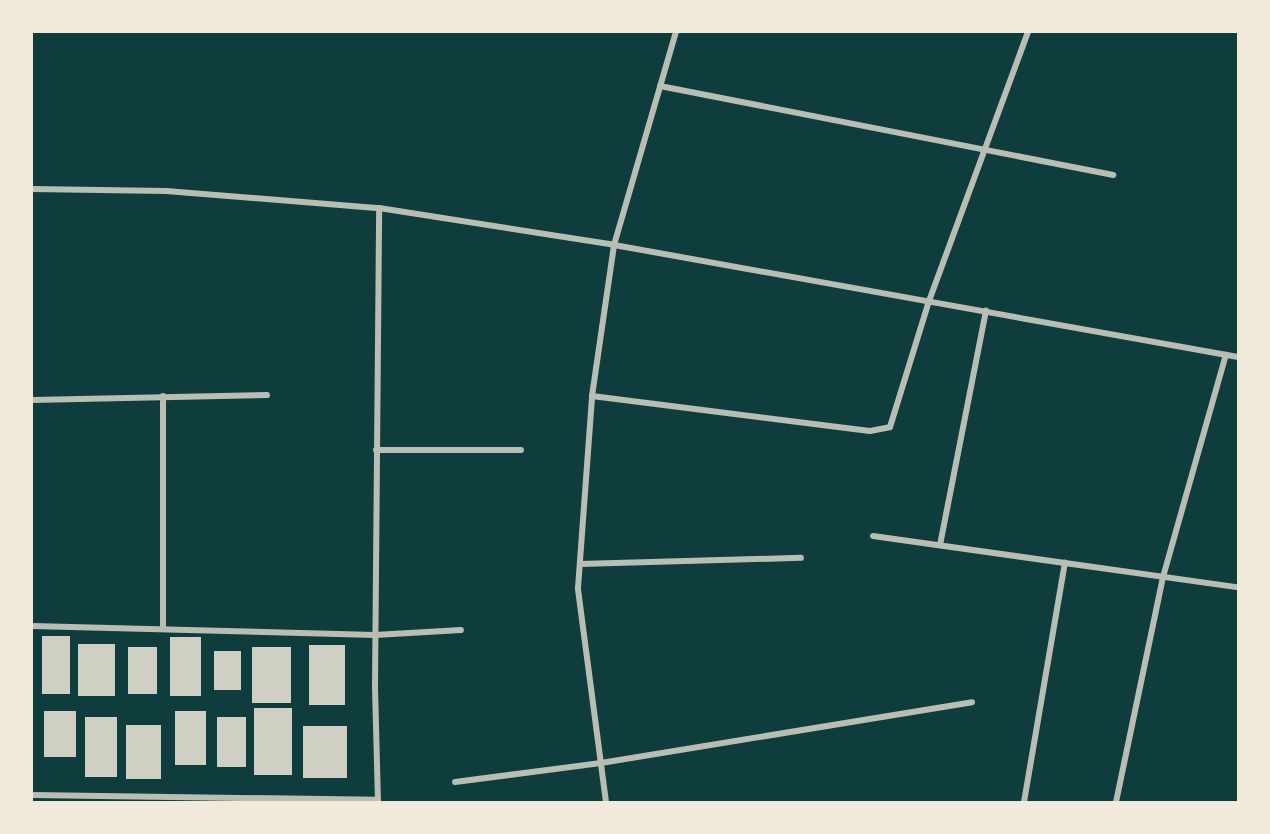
<!DOCTYPE html>
<html>
<head>
<meta charset="utf-8">
<style>
	body { margin:0 }
	#map { position:relative; width:1270px; height:834px; overflow:hidden; background:#0f3d3e; font-family:Quicksand,sans-serif }
	div>[style] { position:absolute }
	.building>* { inset:0; background:#cfcfc3; transform-origin:0 0 }
	.minor>* { height:6px; margin:-3px; padding:0 3px; transform-origin:3px; border-radius:3px; background:#b8beb3 }
	span { translate:-50% -50%; white-space:nowrap; text-align:center; line-height:1.15; -webkit-text-stroke:5px #f1e9da; paint-order:stroke }
	.frame { position:absolute; inset:0; border:33px solid #f1e9da; pointer-events:none }
</style>
</head>
<body>
<div id="map">
	<div class="building">
		<i style="left:42px;top:636px;width:28px;height:58px"></i>
		<i style="left:170px;top:637px;width:31px;height:59px"></i>
		<i style="left:78px;top:644px;width:37px;height:52px"></i>
		<i style="left:309px;top:645px;width:36px;height:60px"></i>
		<i style="left:128px;top:647px;width:29px;height:47px"></i>
		<i style="left:252px;top:647px;width:39px;height:56px"></i>
		<i style="left:214px;top:651px;width:27px;height:39px"></i>
		<i style="left:254px;top:708px;width:38px;height:67px"></i>
		<i style="left:44px;top:711px;width:32px;height:46px"></i>
		<i style="left:175px;top:711px;width:31px;height:54px"></i>
		<i style="left:85px;top:717px;width:32px;height:60px"></i>
		<i style="left:217px;top:717px;width:29px;height:50px"></i>
		<i style="left:126px;top:725px;width:35px;height:54px"></i>
		<i style="left:303px;top:726px;width:44px;height:52px"></i>
	</div>
	<div class="minor">
		<i style="left:660px;top:86px;width:462px;rotate:11.1deg"></i>
		<i style="left:32px;top:189px;width:134px;rotate:0.9deg"></i>
		<i style="left:166px;top:191px;width:214px;rotate:4.6deg"></i>
		<i style="left:379px;top:208px;width:238px;rotate:8.9deg"></i>
		<i style="left:614px;top:245px;width:634px;rotate:10.18deg"></i>
		<i style="left:163px;top:396px;width:233px;rotate:90deg"></i>
		<i style="left:592px;top:396px;width:280px;rotate:7.2deg"></i>
		<i style="left:870px;top:431px;width:20px;rotate:-11deg"></i>
		<i style="left:890px;top:427px;width:132px;rotate:-72.8deg"></i>
		<i style="left:929px;top:301px;width:287px;rotate:-69.8deg"></i>
		<i style="left:32px;top:400px;width:235px;rotate:-1.2deg"></i>
		<i style="left:376px;top:450px;width:145px"></i>
		<i style="left:873px;top:536px;width:369px;rotate:8deg"></i>
		<i style="left:940px;top:545px;width:239px;rotate:-78.9deg"></i>
		<i style="left:580px;top:564px;width:221px;rotate:-1.6deg"></i>
		<i style="left:32px;top:626px;width:343px;rotate:1.5deg"></i>
		<i style="left:375px;top:635px;width:86px;rotate:-3.3deg"></i>
		<i style="left:455px;top:782px;width:147px;rotate:-7.4deg"></i>
		<i style="left:601px;top:763px;width:376px;rotate:-9.3deg"></i>
		<i style="left:32px;top:795px;width:345px;rotate:0.8deg"></i>
		<i style="left:378px;top:802px;width:117px;rotate:-91.5deg"></i>
		<i style="left:375px;top:685px;width:477px;rotate:-89.5deg"></i>
		<i style="left:606px;top:802px;width:216px;rotate:-97.5deg"></i>
		<i style="left:578px;top:588px;width:193px;rotate:-85.8deg"></i>
		<i style="left:592px;top:396px;width:153px;rotate:-81.7deg"></i>
		<i style="left:614px;top:245px;width:222px;rotate:-73.8deg"></i>
		<i style="left:1024px;top:802px;width:243px;rotate:-80.3deg"></i>
		<i style="left:1116px;top:802px;width:230px;rotate:-78.2deg"></i>
		<i style="left:1163px;top:577px;width:231px;rotate:-74.2deg"></i>
	</div>
	<div class="frame"></div>
</div>
</body>
</html>
